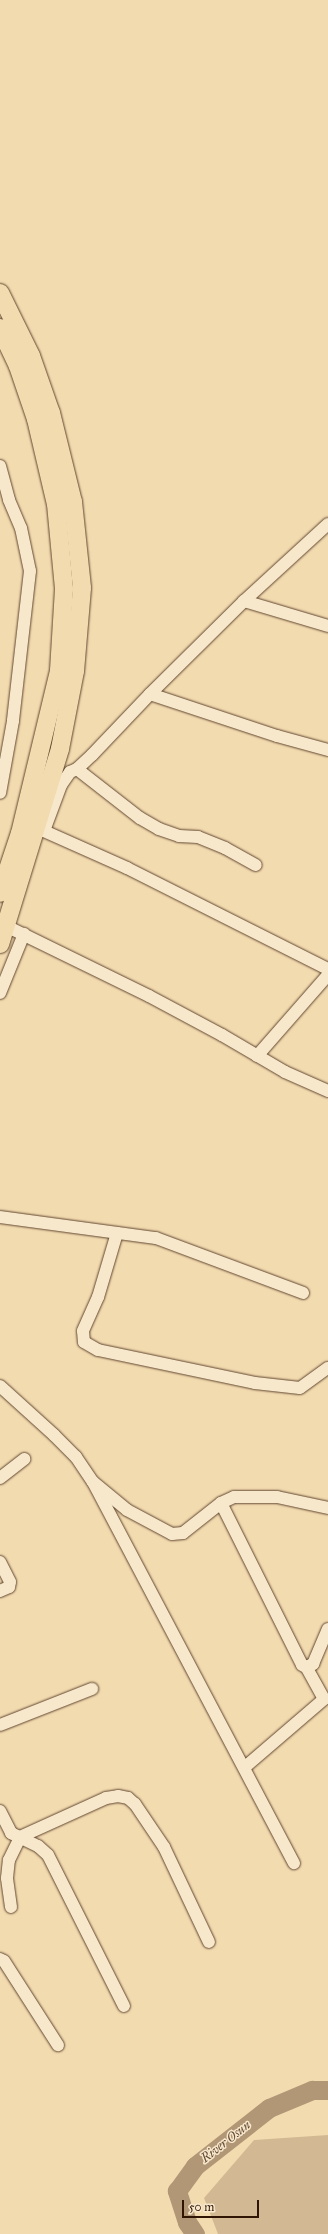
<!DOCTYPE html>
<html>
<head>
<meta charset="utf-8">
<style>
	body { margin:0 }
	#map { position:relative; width:328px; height:2234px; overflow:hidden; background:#f3dbb0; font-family:"IM FELL Great Primer",serif }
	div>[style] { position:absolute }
	.green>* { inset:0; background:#d2b993 }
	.river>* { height:19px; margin:-9.5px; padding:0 9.5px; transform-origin:9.5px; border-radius:9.5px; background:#b19776 }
	.roads { filter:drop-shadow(0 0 1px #61462f) drop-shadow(0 0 1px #61462f) }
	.minor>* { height:12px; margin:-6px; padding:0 6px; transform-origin:6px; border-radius:6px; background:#f7e8cc }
	.highway>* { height:18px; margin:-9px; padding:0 9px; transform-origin:9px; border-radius:9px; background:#f3dbb0 }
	span { translate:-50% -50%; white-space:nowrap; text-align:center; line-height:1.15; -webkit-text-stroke:3px #f7e8cc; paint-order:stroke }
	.water-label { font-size:13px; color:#644832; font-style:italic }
	.scale { position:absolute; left:182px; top:2200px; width:77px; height:18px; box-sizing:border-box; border:2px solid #301404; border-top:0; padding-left:5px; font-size:12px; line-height:14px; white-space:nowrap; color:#301404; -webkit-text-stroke:3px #f7e8cc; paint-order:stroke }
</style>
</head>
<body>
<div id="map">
	<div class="green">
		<i style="clip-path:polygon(328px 2135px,328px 2234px,218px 2234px,204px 2198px,254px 2140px)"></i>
	</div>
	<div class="river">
		<i style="left:195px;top:2234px;width:14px;rotate:-124deg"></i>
		<i style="left:187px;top:2222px;width:33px;rotate:-108deg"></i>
		<i style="left:177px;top:2191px;width:31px;rotate:-54deg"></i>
		<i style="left:195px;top:2166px;width:94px;rotate:-38.1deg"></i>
		<i style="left:269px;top:2108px;width:47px;rotate:-22.7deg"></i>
		<i style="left:312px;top:2090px;width:16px"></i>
	</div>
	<div class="roads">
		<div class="minor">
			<i style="left:0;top:466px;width:35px;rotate:75deg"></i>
			<i style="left:9px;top:500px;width:30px;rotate:67deg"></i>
			<i style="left:21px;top:528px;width:44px;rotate:78.2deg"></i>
			<i style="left:30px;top:571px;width:151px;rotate:96.5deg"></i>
			<i style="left:13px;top:721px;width:73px;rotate:100.2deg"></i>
			<i style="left:244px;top:601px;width:88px;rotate:16.6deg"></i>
			<i style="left:150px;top:694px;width:134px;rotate:18.3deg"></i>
			<i style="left:277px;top:736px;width:53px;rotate:15.4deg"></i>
			<i style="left:77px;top:769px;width:80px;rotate:37.9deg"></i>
			<i style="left:140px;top:818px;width:22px;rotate:30deg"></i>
			<i style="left:159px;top:829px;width:21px;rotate:19deg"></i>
			<i style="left:179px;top:836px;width:19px;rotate:3deg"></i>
			<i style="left:198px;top:837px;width:29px;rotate:22deg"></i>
			<i style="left:225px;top:848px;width:35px;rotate:29deg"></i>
			<i style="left:37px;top:830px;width:7px;rotate:8deg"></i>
			<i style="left:44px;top:831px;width:91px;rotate:24deg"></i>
			<i style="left:127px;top:868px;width:225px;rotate:26.7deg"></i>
			<i style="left:44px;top:831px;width:49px;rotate:-69.7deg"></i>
			<i style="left:61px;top:785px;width:16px;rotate:-55deg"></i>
			<i style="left:70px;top:772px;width:8px;rotate:-23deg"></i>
			<i style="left:77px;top:769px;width:21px;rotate:-43deg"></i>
			<i style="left:92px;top:755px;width:84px;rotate:-46.4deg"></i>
			<i style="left:150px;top:694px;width:132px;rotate:-44.7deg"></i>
			<i style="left:244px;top:601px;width:114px;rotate:-42.5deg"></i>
			<i style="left:6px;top:926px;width:159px;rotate:26.1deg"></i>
			<i style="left:149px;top:996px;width:83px;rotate:28.1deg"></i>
			<i style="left:222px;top:1035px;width:73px;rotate:30.4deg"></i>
			<i style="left:285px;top:1072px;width:47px;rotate:23.8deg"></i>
			<i style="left:0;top:993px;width:64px;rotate:-67.9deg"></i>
			<i style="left:257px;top:1056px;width:108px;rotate:-48.8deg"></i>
			<i style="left:0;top:1217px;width:157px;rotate:7.7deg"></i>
			<i style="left:156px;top:1238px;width:157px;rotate:20.5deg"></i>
			<i style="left:117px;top:1233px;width:67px;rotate:106.5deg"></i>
			<i style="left:98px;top:1297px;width:37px;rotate:114deg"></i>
			<i style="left:83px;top:1331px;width:11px;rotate:85deg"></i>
			<i style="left:84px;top:1342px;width:16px;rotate:30deg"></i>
			<i style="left:98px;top:1350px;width:160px;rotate:11.9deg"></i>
			<i style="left:255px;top:1383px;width:45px;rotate:6.3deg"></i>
			<i style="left:300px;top:1388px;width:34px;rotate:-36deg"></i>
			<i style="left:0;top:1386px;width:73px;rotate:42.2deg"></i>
			<i style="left:54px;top:1435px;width:31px;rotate:45deg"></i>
			<i style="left:76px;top:1457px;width:30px;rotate:56deg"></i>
			<i style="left:93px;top:1482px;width:44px;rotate:39.5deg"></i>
			<i style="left:127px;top:1510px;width:51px;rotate:28.1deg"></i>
			<i style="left:172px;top:1534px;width:11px;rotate:-5deg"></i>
			<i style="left:183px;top:1533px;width:48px;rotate:-38.3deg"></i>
			<i style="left:221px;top:1503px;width:14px;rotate:-25deg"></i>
			<i style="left:234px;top:1497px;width:43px"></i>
			<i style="left:277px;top:1497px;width:52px;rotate:12.2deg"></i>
			<i style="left:0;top:1478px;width:31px;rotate:-38deg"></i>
			<i style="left:93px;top:1482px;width:431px;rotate:62.2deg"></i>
			<i style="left:221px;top:1503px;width:181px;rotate:63.4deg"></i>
			<i style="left:302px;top:1665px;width:4px;rotate:27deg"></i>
			<i style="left:306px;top:1667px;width:8px;rotate:-23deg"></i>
			<i style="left:313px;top:1664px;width:38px;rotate:-67deg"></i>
			<i style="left:0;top:1562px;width:22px;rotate:63deg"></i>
			<i style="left:10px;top:1582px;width:5px;rotate:101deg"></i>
			<i style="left:9px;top:1587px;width:10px;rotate:156deg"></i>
			<i style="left:0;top:1725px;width:99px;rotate:-21.4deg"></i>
			<i style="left:245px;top:1767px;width:104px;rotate:-40.7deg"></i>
			<i style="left:324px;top:1699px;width:37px;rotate:-119deg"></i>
			<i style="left:0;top:1811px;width:25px;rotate:63deg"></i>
			<i style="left:11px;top:1833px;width:30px;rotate:26deg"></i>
			<i style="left:38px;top:1846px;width:13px;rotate:42deg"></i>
			<i style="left:48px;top:1855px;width:169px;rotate:63.3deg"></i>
			<i style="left:11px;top:1907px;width:29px;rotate:-98deg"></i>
			<i style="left:7px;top:1878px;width:18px;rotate:-84deg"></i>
			<i style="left:9px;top:1860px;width:25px;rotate:-64deg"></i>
			<i style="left:20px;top:1837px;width:94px;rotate:-24.4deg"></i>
			<i style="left:106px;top:1798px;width:12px;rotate:-9deg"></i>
			<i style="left:118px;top:1796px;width:10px;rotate:11deg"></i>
			<i style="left:128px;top:1798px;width:9px;rotate:41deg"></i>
			<i style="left:135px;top:1804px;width:52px;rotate:56deg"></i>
			<i style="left:164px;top:1847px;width:105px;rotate:64.7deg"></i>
			<i style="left:0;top:1959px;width:4px;rotate:27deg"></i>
			<i style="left:4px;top:1961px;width:100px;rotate:57.3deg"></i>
		</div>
		<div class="highway">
			<i style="left:0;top:293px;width:70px;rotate:63.8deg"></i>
			<i style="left:31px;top:356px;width:60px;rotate:70.7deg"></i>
			<i style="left:51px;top:413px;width:92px;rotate:76.1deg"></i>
			<i style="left:73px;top:502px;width:86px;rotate:84deg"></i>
			<i style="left:82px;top:588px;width:83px;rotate:94.8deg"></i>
			<i style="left:75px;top:671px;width:79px;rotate:100.9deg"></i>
			<i style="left:60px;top:749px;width:204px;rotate:107.1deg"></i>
			<i style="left:0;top:328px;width:42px;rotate:64.7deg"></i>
			<i style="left:18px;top:366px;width:56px;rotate:71.2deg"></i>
			<i style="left:36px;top:419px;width:87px;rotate:76.8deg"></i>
			<i style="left:56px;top:504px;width:85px;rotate:84.6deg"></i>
			<i style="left:64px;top:589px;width:82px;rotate:93.5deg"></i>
			<i style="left:59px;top:671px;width:167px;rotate:103.5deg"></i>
			<i style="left:20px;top:833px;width:63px;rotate:108.4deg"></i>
		</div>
	</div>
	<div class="water-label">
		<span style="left:226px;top:2142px;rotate:-38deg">River Osun</span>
	</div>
	<div class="scale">50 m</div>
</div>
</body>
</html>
